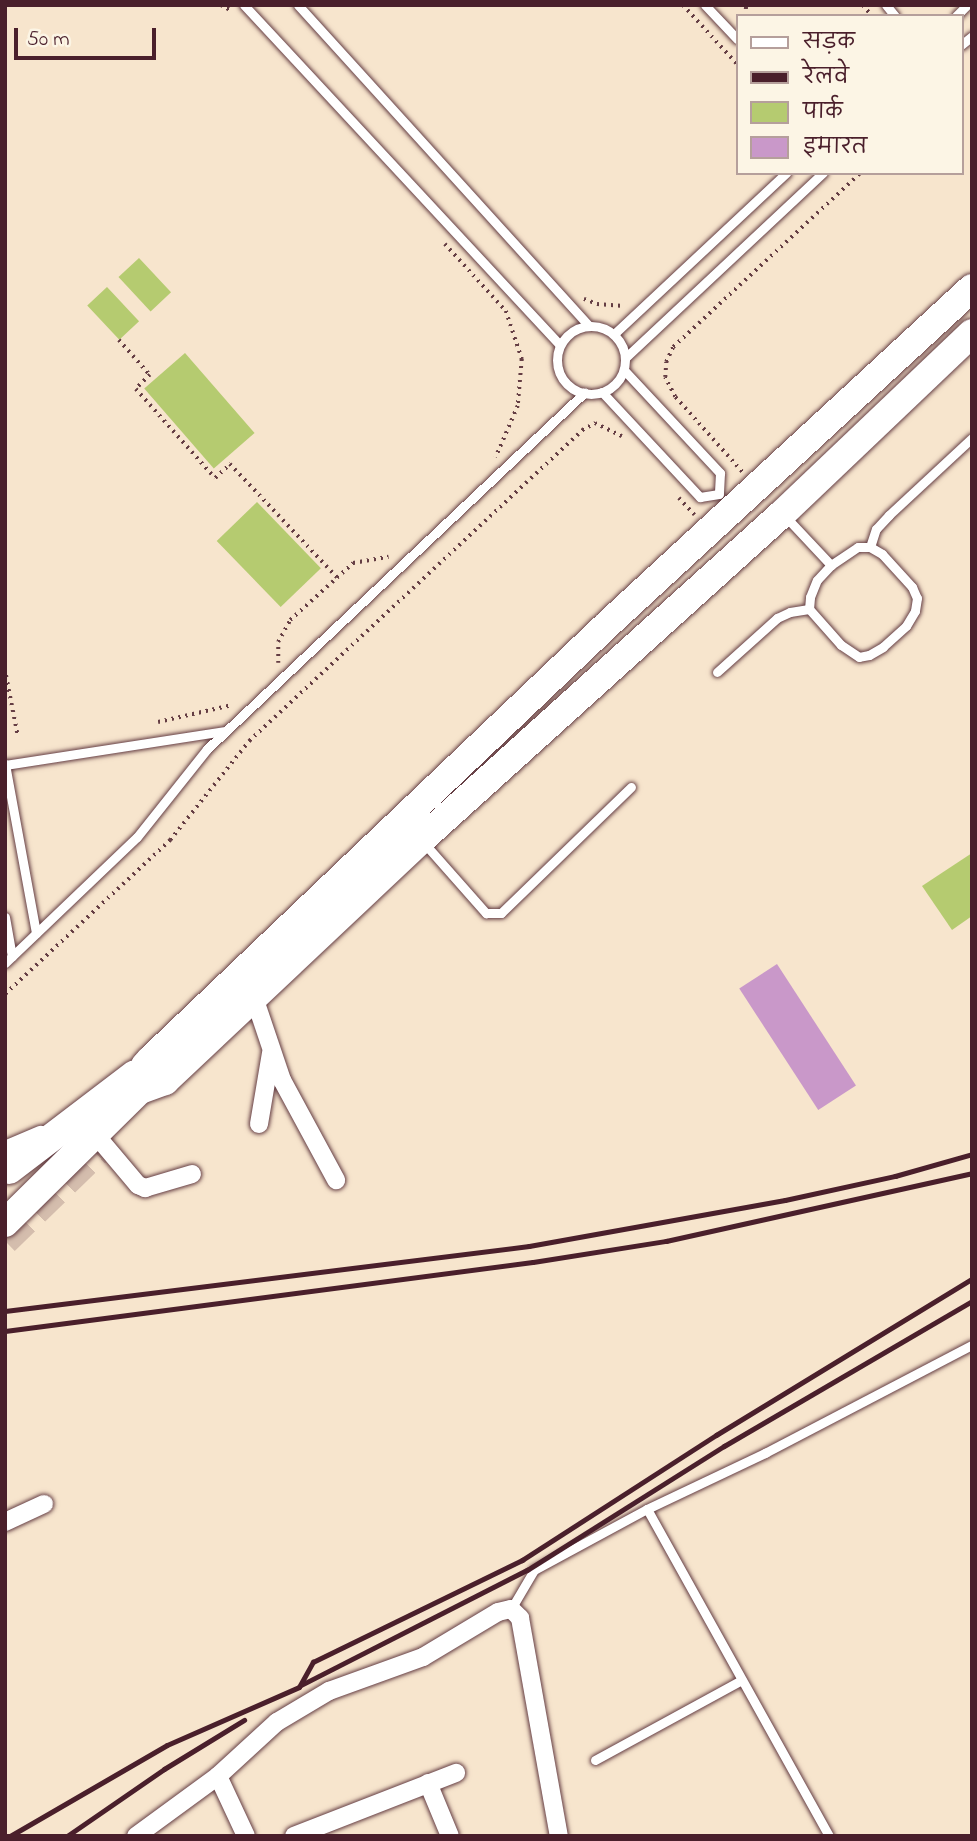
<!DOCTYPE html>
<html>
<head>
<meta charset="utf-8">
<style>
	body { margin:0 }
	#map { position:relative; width:977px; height:1841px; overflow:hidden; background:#f7e5cd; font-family:"Indie Flower","Playpen Sans Deva",sans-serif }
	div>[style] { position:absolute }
	.green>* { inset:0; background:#b5cb70; transform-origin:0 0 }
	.building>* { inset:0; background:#c998c9; transform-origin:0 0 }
	.primary-tunnel>* { height:28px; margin-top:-14px; transform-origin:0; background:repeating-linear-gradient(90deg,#d4bdad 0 28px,transparent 0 42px) }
	.path>* { height:3.5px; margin-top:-1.75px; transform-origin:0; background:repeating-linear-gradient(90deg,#643d43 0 2px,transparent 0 7px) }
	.roads { filter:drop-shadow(0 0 2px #643d43) drop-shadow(0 0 2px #643d43) }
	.service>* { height:9px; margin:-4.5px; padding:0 4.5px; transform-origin:4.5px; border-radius:4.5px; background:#fff }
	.service>.ring { margin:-4.5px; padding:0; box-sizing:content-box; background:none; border:9px solid #fff; border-radius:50% }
	.minor>* { height:18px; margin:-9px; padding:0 9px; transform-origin:9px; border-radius:9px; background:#fff }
	.primary>* { height:28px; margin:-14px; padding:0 14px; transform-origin:14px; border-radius:14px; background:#fff }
	.rail>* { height:5px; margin:-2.5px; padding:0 2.5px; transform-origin:2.5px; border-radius:2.5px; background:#4a1f2b }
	span { translate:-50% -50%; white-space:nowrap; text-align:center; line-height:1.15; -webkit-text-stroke:6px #fcf5e5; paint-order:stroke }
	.frame { position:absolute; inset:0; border:7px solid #4a1f2b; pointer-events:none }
	.legend { position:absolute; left:736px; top:14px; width:228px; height:161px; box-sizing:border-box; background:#fcf5e5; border:2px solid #b59f9b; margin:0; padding:9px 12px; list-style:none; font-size:21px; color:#4a1f2b }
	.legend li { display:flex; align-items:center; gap:14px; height:35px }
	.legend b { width:35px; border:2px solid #b59f9b }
	.scale { position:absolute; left:14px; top:28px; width:142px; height:32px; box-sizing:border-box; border:4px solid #4a1f2b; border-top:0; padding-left:9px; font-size:21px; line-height:24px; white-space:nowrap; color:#4a1f2b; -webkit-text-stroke:5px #fcf5e5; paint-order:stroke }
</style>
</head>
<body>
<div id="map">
	<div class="green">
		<i style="left:139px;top:258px;width:47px;height:28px;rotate:47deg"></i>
		<i style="left:107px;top:287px;width:47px;height:27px;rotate:47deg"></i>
		<i style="left:185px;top:353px;width:106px;height:54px;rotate:49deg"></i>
		<i style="left:257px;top:502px;width:92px;height:56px;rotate:46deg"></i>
		<i style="clip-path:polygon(972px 853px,972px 916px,952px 930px,922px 886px)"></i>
	</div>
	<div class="building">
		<i style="left:777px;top:964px;width:145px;height:45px;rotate:57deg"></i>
	</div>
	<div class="primary-tunnel">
		<i style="left:5px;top:1241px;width:134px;rotate:-44.1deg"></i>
	</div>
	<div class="path">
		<i style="left:221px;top:5px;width:13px;rotate:29deg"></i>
		<i style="left:683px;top:5px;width:80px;rotate:47.5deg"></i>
		<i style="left:863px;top:5px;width:14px;rotate:51deg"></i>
		<i style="left:745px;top:16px;width:11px;rotate:-85deg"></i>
		<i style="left:961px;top:79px;width:6px;rotate:-45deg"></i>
		<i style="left:445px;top:244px;width:91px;rotate:47.7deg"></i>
		<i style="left:506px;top:311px;width:51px;rotate:71.6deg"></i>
		<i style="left:522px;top:359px;width:47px;rotate:94.9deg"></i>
		<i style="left:518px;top:406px;width:56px;rotate:113.3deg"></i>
		<i style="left:584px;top:299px;width:14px;rotate:21deg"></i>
		<i style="left:597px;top:304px;width:27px;rotate:4deg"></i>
		<i style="left:119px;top:340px;width:47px;rotate:48.5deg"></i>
		<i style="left:150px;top:375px;width:20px;rotate:135deg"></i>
		<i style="left:136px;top:389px;width:119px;rotate:48.4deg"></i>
		<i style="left:215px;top:478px;width:21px;rotate:-43deg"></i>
		<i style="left:230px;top:464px;width:156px;rotate:46.6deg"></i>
		<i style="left:742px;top:472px;width:101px;rotate:-131.8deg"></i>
		<i style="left:675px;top:397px;width:22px;rotate:-117deg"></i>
		<i style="left:665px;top:377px;width:15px;rotate:-86deg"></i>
		<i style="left:666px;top:362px;width:17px;rotate:-65deg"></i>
		<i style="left:673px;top:347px;width:255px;rotate:-42.9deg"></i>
		<i style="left:679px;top:498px;width:23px;rotate:47deg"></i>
		<i style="left:278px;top:663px;width:21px;rotate:-90deg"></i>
		<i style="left:278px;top:642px;width:25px;rotate:-61deg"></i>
		<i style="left:290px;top:620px;width:85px;rotate:-42.1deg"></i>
		<i style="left:353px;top:563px;width:36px;rotate:-10deg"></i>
		<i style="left:5px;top:669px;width:68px;rotate:79deg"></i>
		<i style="left:158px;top:722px;width:76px;rotate:-12.9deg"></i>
		<i style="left:5px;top:994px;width:226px;rotate:-43deg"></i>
		<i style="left:170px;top:840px;width:127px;rotate:-51.4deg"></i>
		<i style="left:249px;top:741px;width:456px;rotate:-43deg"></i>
		<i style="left:582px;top:430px;width:15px;rotate:-28deg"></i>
		<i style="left:595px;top:423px;width:30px;rotate:26deg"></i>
	</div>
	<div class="roads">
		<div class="service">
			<i style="left:244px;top:5px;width:464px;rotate:47.1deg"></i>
			<i style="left:298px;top:5px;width:432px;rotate:47.8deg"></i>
			<i style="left:705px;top:5px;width:47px;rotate:46.7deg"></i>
			<i style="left:886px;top:5px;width:14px;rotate:51deg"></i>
			<i style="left:956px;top:16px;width:16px;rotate:-45deg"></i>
			<i style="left:961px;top:45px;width:14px;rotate:-39deg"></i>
			<i class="ring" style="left:557px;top:326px;width:59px;height:59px"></i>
			<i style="left:614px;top:334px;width:236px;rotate:-43.1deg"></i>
			<i style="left:625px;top:358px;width:271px;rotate:-43.1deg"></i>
			<i style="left:624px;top:370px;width:141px;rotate:47deg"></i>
			<i style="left:720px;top:473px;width:21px;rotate:93deg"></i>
			<i style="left:602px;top:392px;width:144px;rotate:47deg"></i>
			<i style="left:700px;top:497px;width:19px;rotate:-9deg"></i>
			<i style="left:784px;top:515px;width:69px;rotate:46.8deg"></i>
			<i style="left:858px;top:547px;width:12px"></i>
			<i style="left:870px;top:547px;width:14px;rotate:30deg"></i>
			<i style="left:882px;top:554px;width:45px;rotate:47.7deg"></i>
			<i style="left:912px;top:587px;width:12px;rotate:66deg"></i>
			<i style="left:917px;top:598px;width:13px;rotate:99deg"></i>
			<i style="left:915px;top:611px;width:17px;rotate:121deg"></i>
			<i style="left:906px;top:626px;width:31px;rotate:138deg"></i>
			<i style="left:883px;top:647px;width:16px;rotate:150deg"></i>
			<i style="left:869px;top:655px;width:10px;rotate:169deg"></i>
			<i style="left:859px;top:657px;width:22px;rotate:-146deg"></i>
			<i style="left:841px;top:645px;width:48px;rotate:-131.6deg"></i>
			<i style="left:809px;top:609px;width:12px;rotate:-85deg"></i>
			<i style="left:810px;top:597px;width:18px;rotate:-68deg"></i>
			<i style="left:817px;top:580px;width:21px;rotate:-47deg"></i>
			<i style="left:831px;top:565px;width:32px;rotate:-34deg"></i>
			<i style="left:870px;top:547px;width:19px;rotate:-72deg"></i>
			<i style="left:876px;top:529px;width:19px;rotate:-47deg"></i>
			<i style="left:889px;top:515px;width:113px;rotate:-42.9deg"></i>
			<i style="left:717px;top:672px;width:81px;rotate:-42deg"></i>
			<i style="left:777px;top:618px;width:14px;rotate:-25deg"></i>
			<i style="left:790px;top:612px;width:19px;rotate:-9deg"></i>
			<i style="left:5px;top:764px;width:172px;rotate:79.6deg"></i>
			<i style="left:5px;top:765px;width:223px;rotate:-8.8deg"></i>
			<i style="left:424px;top:843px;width:94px;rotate:48.5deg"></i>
			<i style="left:486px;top:913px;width:15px"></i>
			<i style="left:501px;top:913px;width:181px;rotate:-44.1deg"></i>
			<i style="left:5px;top:917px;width:40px;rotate:80deg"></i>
			<i style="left:5px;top:963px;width:182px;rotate:-43.7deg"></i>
			<i style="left:137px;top:837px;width:112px;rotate:-51.5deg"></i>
			<i style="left:207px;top:749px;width:519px;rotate:-43.36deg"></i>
			<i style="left:647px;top:1509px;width:131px;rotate:-25.4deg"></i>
			<i style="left:765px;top:1453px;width:233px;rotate:-27.6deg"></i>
			<i style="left:511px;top:1609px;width:45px;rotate:-59.5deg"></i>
			<i style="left:534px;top:1570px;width:128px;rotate:-28.4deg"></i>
			<i style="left:647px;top:1509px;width:374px;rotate:60.9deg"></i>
			<i style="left:595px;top:1760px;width:167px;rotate:-28.6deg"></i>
		</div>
		<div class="minor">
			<i style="left:254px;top:997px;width:88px;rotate:71.4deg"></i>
			<i style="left:282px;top:1080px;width:114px;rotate:61.6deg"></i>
			<i style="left:259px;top:1124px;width:72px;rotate:-80.4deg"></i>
			<i style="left:95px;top:1134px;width:67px;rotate:49.9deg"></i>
			<i style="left:138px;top:1185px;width:8px;rotate:23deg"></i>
			<i style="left:145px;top:1188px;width:49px;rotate:-16.6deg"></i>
			<i style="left:5px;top:1150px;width:39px;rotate:-23deg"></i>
			<i style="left:5px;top:1522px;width:43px;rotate:-24.8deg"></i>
			<i style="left:218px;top:1776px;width:66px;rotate:65deg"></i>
			<i style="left:428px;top:1783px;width:57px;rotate:67.5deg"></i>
			<i style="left:136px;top:1836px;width:102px;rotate:-36.2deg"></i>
			<i style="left:218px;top:1776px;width:80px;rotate:-42.5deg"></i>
			<i style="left:277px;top:1722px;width:61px;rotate:-30.8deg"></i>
			<i style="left:329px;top:1691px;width:100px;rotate:-19.9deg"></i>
			<i style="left:423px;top:1657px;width:87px;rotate:-31deg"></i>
			<i style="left:498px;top:1612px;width:13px;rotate:-13deg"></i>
			<i style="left:511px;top:1609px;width:13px;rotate:45deg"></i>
			<i style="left:520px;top:1618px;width:221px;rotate:79.9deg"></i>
			<i style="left:294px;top:1836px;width:174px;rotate:-21.3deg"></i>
		</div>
		<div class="primary">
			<i style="left:140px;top:1090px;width:25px;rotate:-78deg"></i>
			<i style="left:145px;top:1066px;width:8px;rotate:-50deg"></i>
			<i style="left:150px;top:1060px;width:634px;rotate:-43.59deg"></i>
			<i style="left:609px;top:623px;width:494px;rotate:-42.7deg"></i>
			<i style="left:9px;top:1170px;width:158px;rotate:-37.3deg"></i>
			<i style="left:5px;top:1223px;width:190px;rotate:-44.6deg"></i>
			<i style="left:140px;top:1090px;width:27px;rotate:-20deg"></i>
			<i style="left:165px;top:1081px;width:352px;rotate:-43.3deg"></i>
			<i style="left:421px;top:840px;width:486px;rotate:-42.1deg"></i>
			<i style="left:782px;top:514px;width:262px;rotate:-43.6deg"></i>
		</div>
	</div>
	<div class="rail">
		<i style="left:5px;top:1311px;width:528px;rotate:-7.07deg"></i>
		<i style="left:529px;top:1246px;width:260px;rotate:-10.2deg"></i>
		<i style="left:785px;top:1200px;width:113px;rotate:-12.3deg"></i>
		<i style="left:895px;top:1176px;width:80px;rotate:-15.9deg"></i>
		<i style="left:5px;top:1331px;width:532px;rotate:-7.45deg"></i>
		<i style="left:533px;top:1262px;width:135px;rotate:-9deg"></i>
		<i style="left:666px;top:1241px;width:313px;rotate:-12.5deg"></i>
		<i style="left:301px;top:1685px;width:254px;rotate:-27deg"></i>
		<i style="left:527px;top:1570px;width:233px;rotate:-32.2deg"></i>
		<i style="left:724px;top:1446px;width:287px;rotate:-30.3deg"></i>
		<i style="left:10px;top:1836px;width:181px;rotate:-30.1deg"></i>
		<i style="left:167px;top:1745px;width:144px;rotate:-23.7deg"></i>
		<i style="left:299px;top:1687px;width:29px;rotate:-61deg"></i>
		<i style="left:313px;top:1662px;width:233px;rotate:-26deg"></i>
		<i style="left:522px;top:1560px;width:231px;rotate:-32.8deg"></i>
		<i style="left:716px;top:1435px;width:300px;rotate:-31.4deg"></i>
		<i style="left:67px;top:1836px;width:118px;rotate:-34.6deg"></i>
		<i style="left:164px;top:1769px;width:94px;rotate:-31.5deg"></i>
	</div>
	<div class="frame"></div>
	<ul class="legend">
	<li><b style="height:9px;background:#fff"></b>सड़क</li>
	<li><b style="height:9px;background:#4a1f2b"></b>रेलवे</li>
	<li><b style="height:19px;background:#b5cb70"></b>पार्क</li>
	<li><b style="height:19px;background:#c998c9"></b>इमारत</li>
	</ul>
	<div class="scale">50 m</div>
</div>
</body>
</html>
